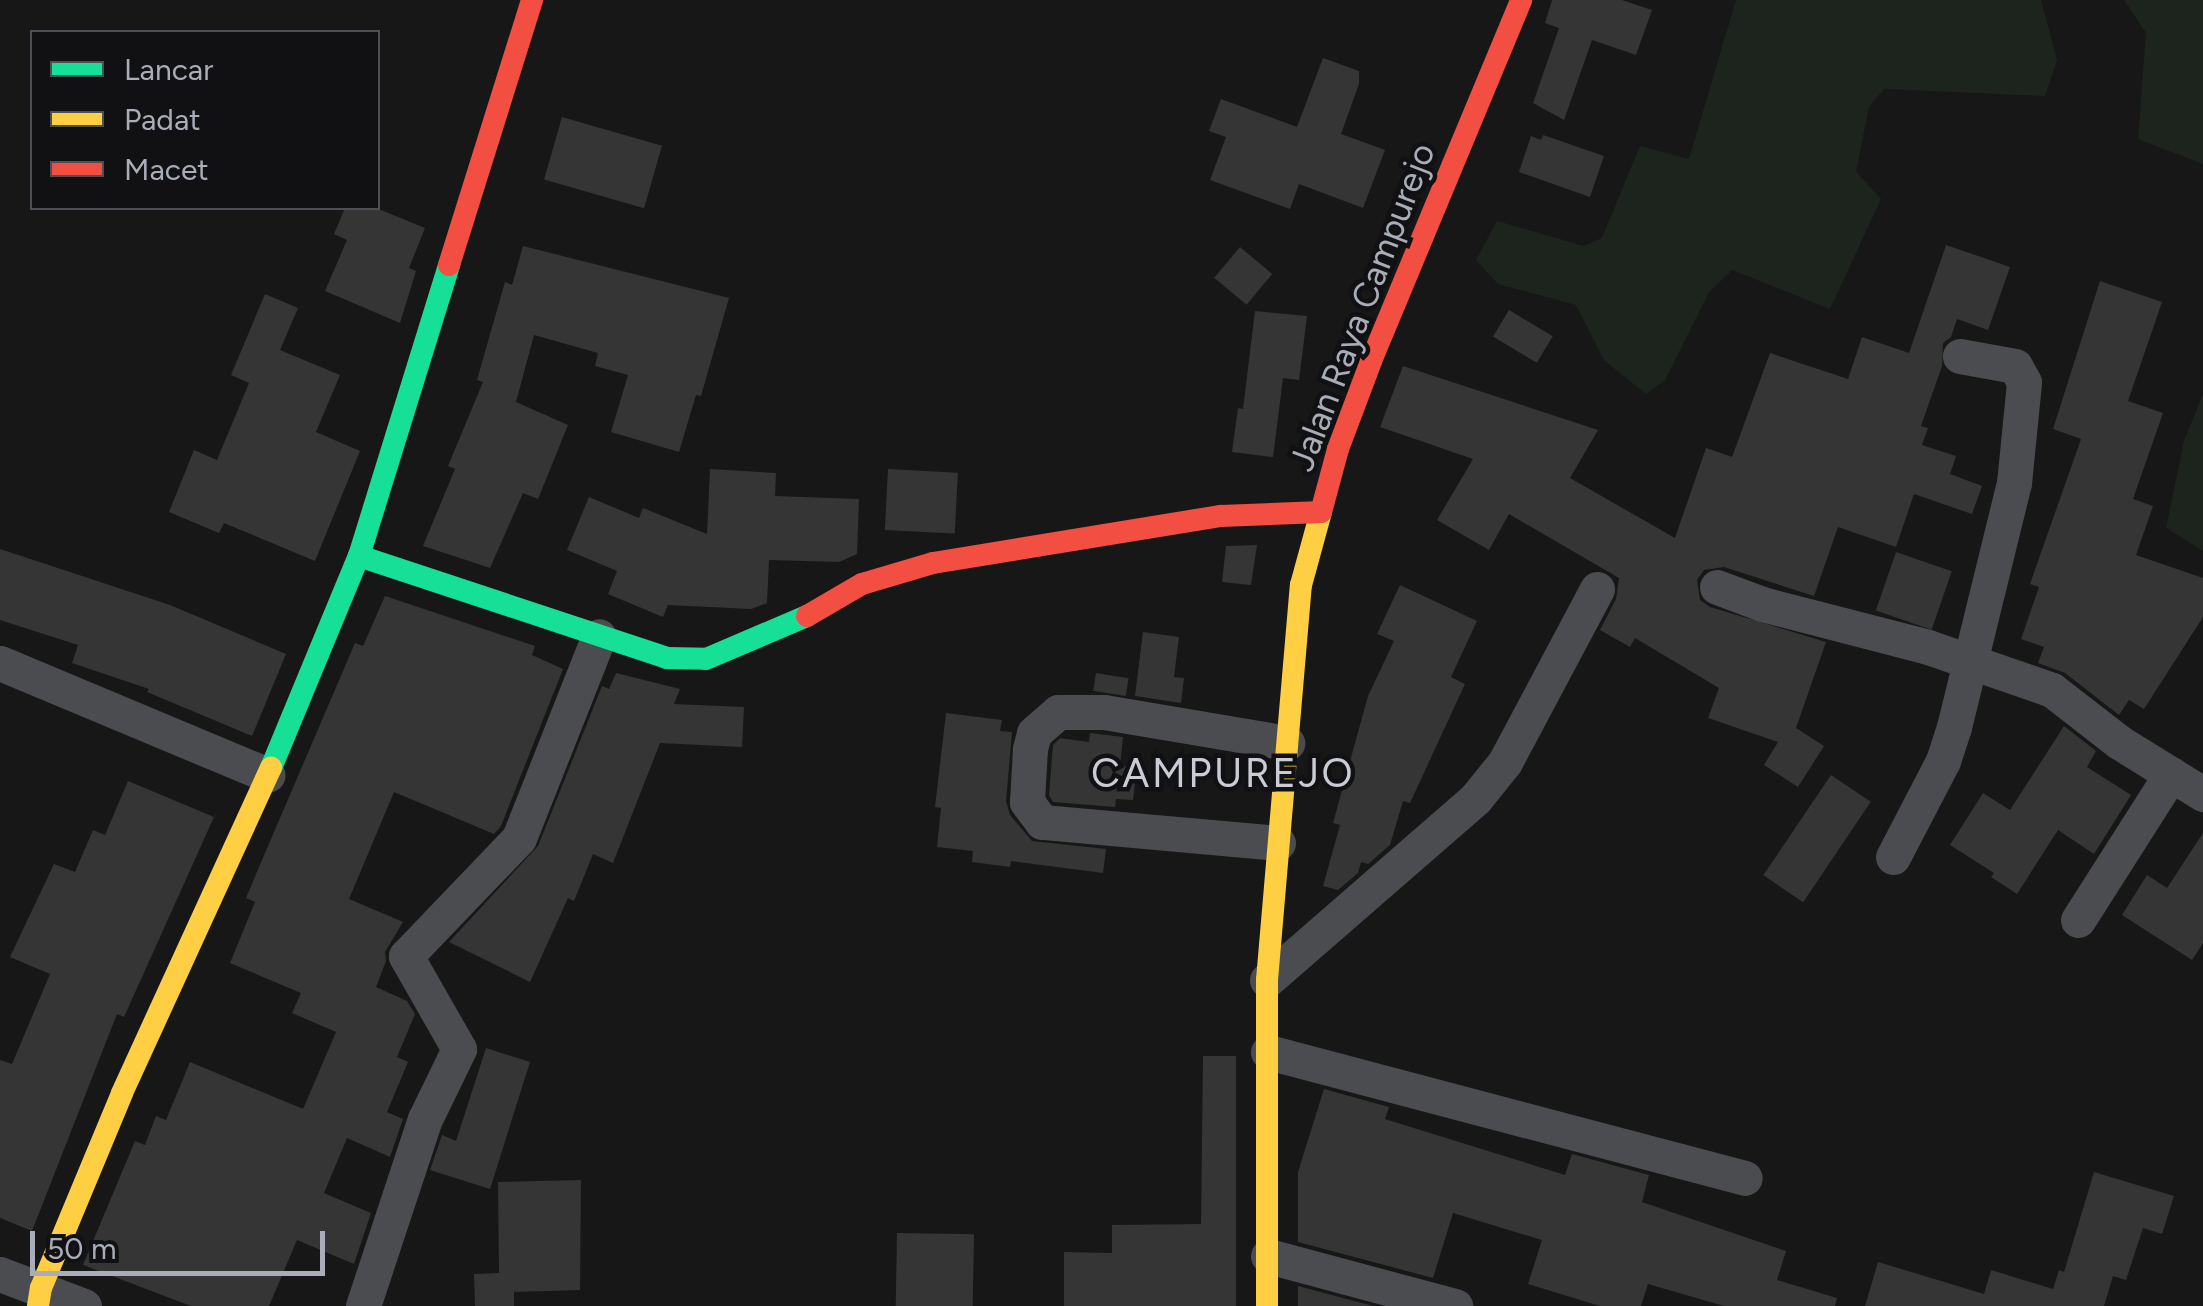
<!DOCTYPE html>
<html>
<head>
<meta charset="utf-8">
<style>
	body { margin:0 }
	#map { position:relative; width:2203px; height:1306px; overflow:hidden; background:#171717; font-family:Figtree,sans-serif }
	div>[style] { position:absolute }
	.green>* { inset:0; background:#1d241e }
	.building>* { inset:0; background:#353536; transform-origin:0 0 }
	.street>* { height:35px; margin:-17.5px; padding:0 17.5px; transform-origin:17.5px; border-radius:17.5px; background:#4b4c50 }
	.fast>* { height:22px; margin:-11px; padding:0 11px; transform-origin:11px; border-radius:11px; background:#16e098 }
	.slow>* { height:22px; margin:-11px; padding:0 11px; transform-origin:11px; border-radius:11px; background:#ffcf43 }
	.jam>* { height:22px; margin:-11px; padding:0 11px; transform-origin:11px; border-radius:11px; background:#f24e42 }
	span { translate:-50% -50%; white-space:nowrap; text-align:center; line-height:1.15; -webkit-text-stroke:9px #111113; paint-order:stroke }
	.street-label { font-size:35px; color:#a8adb8 }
	.quarter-label { font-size:40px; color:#c9ccd4; letter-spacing:2.5px }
	.legend { position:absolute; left:30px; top:30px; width:350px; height:180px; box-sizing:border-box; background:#111113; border:2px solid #4d4f55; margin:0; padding:12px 18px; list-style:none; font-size:30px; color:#a8adb8 }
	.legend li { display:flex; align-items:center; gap:20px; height:50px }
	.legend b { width:50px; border:2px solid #4d4f55 }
	.scale { position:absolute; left:30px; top:1231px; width:295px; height:45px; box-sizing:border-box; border:5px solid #a8adb8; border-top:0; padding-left:12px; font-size:30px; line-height:35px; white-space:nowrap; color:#a8adb8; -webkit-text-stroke:8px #111113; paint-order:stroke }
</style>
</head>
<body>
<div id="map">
	<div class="green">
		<i style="clip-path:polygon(1736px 0,2041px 0,2057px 60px,2045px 96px,1884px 89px,1869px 107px,1856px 172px,1881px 199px,1830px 309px,1732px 270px,1709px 292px,1665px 380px,1646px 394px,1604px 360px,1576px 305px,1498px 284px,1476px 260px,1497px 221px,1584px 246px,1602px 238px,1640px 146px,1689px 159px)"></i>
		<i style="clip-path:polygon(2124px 0,2203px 0,2203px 164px,2138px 139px,2146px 33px)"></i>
		<i style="clip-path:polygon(2203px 394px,2203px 551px,2166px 528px,2184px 441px)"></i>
	</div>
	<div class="building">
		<i style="clip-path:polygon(1552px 0,1622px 0,1652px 10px,1636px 55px,1592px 40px,1564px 120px,1533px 103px,1559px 28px,1545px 23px)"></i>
		<i style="clip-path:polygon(1323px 58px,1359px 71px,1359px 84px,1341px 134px,1385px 150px,1363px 208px,1299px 184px,1290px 209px,1210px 180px,1226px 137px,1209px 131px,1221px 99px,1297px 127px)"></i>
		<i style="left:562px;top:117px;width:104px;height:65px;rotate:16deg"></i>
		<i style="clip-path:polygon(1543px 135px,1604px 156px,1590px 197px,1519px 172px,1531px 136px,1541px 140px)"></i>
		<i style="clip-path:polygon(345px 208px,376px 208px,425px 228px,409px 268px,416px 271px,400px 323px,325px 291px,347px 240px,334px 234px)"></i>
		<i style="clip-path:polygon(1946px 245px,2010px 267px,1988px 330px,1957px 319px,1951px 337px,1943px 343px,1942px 366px,1921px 426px,1928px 428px,1922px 445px,1956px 456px,1950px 474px,1982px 486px,1972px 514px,1914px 494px,1896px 547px,1838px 527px,1814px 596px,1724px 567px,1704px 570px,1697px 580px,1700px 600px,1710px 607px,1826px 642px,1796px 728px,1824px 746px,1798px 787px,1764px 765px,1778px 742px,1708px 718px,1719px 688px,1635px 638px,1630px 647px,1600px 630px,1616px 599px,1619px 578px,1509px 514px,1489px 550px,1437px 520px,1473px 459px,1380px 427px,1403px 366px,1598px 430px,1570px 478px,1675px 538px,1706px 448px,1732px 457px,1770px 353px,1848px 379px,1862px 337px,1909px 353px)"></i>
		<i style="clip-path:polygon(523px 246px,729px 298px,701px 396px,696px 395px,679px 452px,611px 432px,628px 375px,595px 366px,598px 353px,534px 335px,516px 402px,568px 425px,538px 499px,523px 493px,490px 568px,423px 546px,455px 469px,448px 466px,483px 382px,477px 380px,505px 282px,512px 285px)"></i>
		<i style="left:1240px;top:247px;width:42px;height:40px;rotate:40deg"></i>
		<i style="clip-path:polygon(2100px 281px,2162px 302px,2128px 401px,2163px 413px,2133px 499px,2153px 506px,2136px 555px,2203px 578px,2203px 617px,2144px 709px,2129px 700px,2119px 715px,2065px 673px,2038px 663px,2044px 647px,2021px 639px,2039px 587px,2030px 584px,2081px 439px,2053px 429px)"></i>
		<i style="clip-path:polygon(265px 294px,298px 308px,280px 350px,340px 375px,316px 432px,360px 451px,315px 561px,224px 523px,219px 533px,169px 512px,194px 450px,217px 460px,249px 383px,231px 375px)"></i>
		<i style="left:1509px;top:310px;width:51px;height:31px;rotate:31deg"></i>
		<i style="clip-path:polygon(1255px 311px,1307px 316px,1299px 380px,1283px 378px,1273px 457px,1232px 452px,1238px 408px,1243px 409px)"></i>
		<i style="clip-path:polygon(710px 469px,776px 473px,775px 496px,859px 499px,857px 554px,839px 562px,769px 560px,767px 603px,751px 609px,668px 605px,663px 617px,608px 594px,617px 571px,567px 550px,589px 497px,639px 518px,643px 508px,707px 534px)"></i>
		<i style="left:888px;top:469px;width:70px;height:61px;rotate:3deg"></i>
		<i style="clip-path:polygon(1257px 545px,1251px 585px,1222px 582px,1226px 546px)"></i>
		<i style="clip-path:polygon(0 549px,170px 605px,286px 654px,252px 736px,147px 692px,149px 689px,72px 663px,78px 645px,0 620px)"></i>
		<i style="left:1896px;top:552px;width:59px;height:62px;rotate:19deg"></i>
		<i style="clip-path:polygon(1400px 585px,1477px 621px,1451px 677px,1465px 684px,1410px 803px,1403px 801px,1390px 845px,1368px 864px,1361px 862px,1358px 873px,1338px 890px,1323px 886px,1340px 825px,1333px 823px,1368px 696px,1394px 641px,1377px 634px)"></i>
		<i style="clip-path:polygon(385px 596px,535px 646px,532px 655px,563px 669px,501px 826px,494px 834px,394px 792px,349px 899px,403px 922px,385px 952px,386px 961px,376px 987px,407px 1001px,415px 1014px,397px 1057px,408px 1062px,387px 1112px,403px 1119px,390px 1157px,347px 1138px,324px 1193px,371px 1213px,354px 1264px,297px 1240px,269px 1306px,191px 1306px,83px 1265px,135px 1141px,145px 1145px,156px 1116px,166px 1120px,190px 1062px,303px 1109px,336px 1032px,292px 1013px,301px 993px,230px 963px,255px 902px,246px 898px,259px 867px,355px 643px,363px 646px)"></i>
		<i style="clip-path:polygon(1143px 632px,1179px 637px,1174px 677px,1184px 678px,1181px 703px,1135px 696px)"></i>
		<i style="clip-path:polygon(616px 673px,680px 689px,674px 704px,744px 707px,742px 747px,660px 743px,613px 863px,593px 854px,574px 901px,568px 898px,530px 982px,449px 942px,538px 846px,602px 686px,609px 689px)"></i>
		<i style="left:1096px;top:673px;width:33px;height:18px;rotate:9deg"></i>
		<i style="clip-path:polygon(946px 713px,1002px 720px,1000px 731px,1012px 732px,1006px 801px,1010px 815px,1032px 841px,1106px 849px,1103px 873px,1011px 861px,1010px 867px,972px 862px,973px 851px,937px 847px,941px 808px,935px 807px)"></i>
		<i style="clip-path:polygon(2064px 726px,2096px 751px,2087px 767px,2131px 795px,2094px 854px,2058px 830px,2017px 894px,1991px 877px,1994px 873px,1950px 845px,1983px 793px,2010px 810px)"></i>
		<i style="clip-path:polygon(1090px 733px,1123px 737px,1120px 766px,1137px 767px,1133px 800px,1116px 799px,1115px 807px,1053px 802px,1049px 795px,1053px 745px,1060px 738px,1089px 742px)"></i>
		<i style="left:1831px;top:775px;width:48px;height:121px;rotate:34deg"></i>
		<i style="clip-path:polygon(128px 781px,214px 817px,124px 1017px,117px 1014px,32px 1231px,0 1218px,0 1060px,12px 1064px,50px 974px,10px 957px,54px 864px,75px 872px,93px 830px,105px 835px)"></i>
		<i style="clip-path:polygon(2203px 833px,2203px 943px,2192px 960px,2122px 915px,2147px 875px,2167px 888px)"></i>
		<i style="clip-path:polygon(486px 1048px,530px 1062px,490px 1189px,430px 1170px,442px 1135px,456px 1141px)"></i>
		<i style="clip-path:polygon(1203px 1056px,1236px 1056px,1236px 1306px,1064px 1306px,1064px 1252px,1112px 1253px,1112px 1225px,1201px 1224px)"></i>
		<i style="clip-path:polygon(1324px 1089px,1389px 1107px,1385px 1119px,1565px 1175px,1572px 1154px,1649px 1175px,1642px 1202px,1786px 1251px,1777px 1280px,1837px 1298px,1835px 1306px,1724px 1306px,1648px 1284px,1641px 1306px,1600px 1306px,1528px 1284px,1542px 1240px,1453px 1213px,1433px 1278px,1298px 1242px,1298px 1172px)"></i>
		<i style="clip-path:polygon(2094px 1172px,2174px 1196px,2162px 1234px,2143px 1228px,2126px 1280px,2113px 1276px,2104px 1306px,1865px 1306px,1878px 1262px,1984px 1294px,1991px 1270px,2053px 1289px,2059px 1270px,2064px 1272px)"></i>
		<i style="clip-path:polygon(581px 1180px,580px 1290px,514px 1292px,514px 1306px,475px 1306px,474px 1274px,499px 1273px,498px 1182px)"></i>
		<i style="left:897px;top:1233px;width:77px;height:73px;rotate:1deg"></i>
		<i style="clip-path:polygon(1298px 1286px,1373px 1306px,1298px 1306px)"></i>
	</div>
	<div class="street">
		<i style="left:1717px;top:587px;width:48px;rotate:20.7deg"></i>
		<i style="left:1762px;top:604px;width:171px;rotate:14.5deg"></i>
		<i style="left:1928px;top:647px;width:131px;rotate:19.1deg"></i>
		<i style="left:2052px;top:690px;width:85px;rotate:37.8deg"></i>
		<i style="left:2119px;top:742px;width:99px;rotate:31.8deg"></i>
		<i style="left:0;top:663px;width:290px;rotate:22.7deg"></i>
		<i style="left:1278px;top:843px;width:237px;rotate:-174.9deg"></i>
		<i style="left:1042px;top:822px;width:25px;rotate:-127deg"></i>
		<i style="left:1027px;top:802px;width:53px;rotate:-86.8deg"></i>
		<i style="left:1030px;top:749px;width:16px;rotate:-76deg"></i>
		<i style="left:1034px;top:733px;width:32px;rotate:-41deg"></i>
		<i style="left:1058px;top:712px;width:46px"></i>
		<i style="left:1104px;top:712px;width:186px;rotate:9.6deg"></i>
		<i style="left:1893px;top:857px;width:108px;rotate:-62.5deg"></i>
		<i style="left:1943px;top:761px;width:36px;rotate:-72deg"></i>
		<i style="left:1954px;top:727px;width:251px;rotate:-76.2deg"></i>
		<i style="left:2014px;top:483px;width:101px;rotate:-84.3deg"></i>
		<i style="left:2024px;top:382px;width:18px;rotate:-119deg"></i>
		<i style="left:2015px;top:366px;width:56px;rotate:-169.7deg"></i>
		<i style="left:2078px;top:920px;width:173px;rotate:-57.5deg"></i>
		<i style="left:1267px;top:980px;width:277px;rotate:-41deg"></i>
		<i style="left:1476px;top:798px;width:46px;rotate:-51.1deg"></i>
		<i style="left:1505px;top:762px;width:196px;rotate:-62deg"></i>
		<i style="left:1268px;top:1052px;width:493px;rotate:14.8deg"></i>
		<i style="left:1268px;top:1256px;width:194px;rotate:15deg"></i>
		<i style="left:0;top:1274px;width:90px;rotate:20.9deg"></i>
		<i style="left:363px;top:1306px;width:197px;rotate:-71.7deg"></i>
		<i style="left:425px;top:1119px;width:78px;rotate:-64.1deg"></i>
		<i style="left:459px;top:1049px;width:107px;rotate:-119.7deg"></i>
		<i style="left:406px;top:956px;width:163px;rotate:-46.2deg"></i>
		<i style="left:519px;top:838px;width:217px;rotate:-68.4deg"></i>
	</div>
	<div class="fast">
		<i style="left:359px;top:556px;width:324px;rotate:18.3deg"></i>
		<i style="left:667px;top:658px;width:39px;rotate:1deg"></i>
		<i style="left:706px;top:659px;width:110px;rotate:-23.1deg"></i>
		<i style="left:271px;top:768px;width:230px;rotate:-67.5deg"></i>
		<i style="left:359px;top:556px;width:305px;rotate:-72.8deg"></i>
	</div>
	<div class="slow">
		<i style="left:38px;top:1306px;width:18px;rotate:-81deg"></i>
		<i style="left:41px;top:1288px;width:211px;rotate:-67.4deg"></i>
		<i style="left:122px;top:1093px;width:358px;rotate:-65.4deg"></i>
		<i style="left:1267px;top:1306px;width:326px;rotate:-90deg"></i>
		<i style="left:1267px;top:980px;width:396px;rotate:-85.1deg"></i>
		<i style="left:1301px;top:585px;width:76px;rotate:-74.7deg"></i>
	</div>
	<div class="jam">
		<i style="left:449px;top:265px;width:278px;rotate:-72.6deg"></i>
		<i style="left:1321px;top:512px;width:65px;rotate:-74.9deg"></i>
		<i style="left:1338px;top:449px;width:94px;rotate:-69.4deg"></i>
		<i style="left:1371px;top:361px;width:391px;rotate:-67.4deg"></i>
		<i style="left:807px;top:616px;width:64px;rotate:-30.2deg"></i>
		<i style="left:862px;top:584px;width:74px;rotate:-16.5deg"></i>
		<i style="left:933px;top:563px;width:292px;rotate:-9.3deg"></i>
		<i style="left:1221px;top:516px;width:100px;rotate:-2.3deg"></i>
	</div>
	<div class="street-label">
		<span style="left:1362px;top:307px;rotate:-69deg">Jalan Raya Campurejo</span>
	</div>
	<div class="quarter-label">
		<span style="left:1223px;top:773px">CAMPUREJO</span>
	</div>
	<ul class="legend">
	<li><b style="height:12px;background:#16e098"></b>Lancar</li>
	<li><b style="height:12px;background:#ffcf43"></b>Padat</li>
	<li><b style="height:12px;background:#f24e42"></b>Macet</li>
	</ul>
	<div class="scale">50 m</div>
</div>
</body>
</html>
